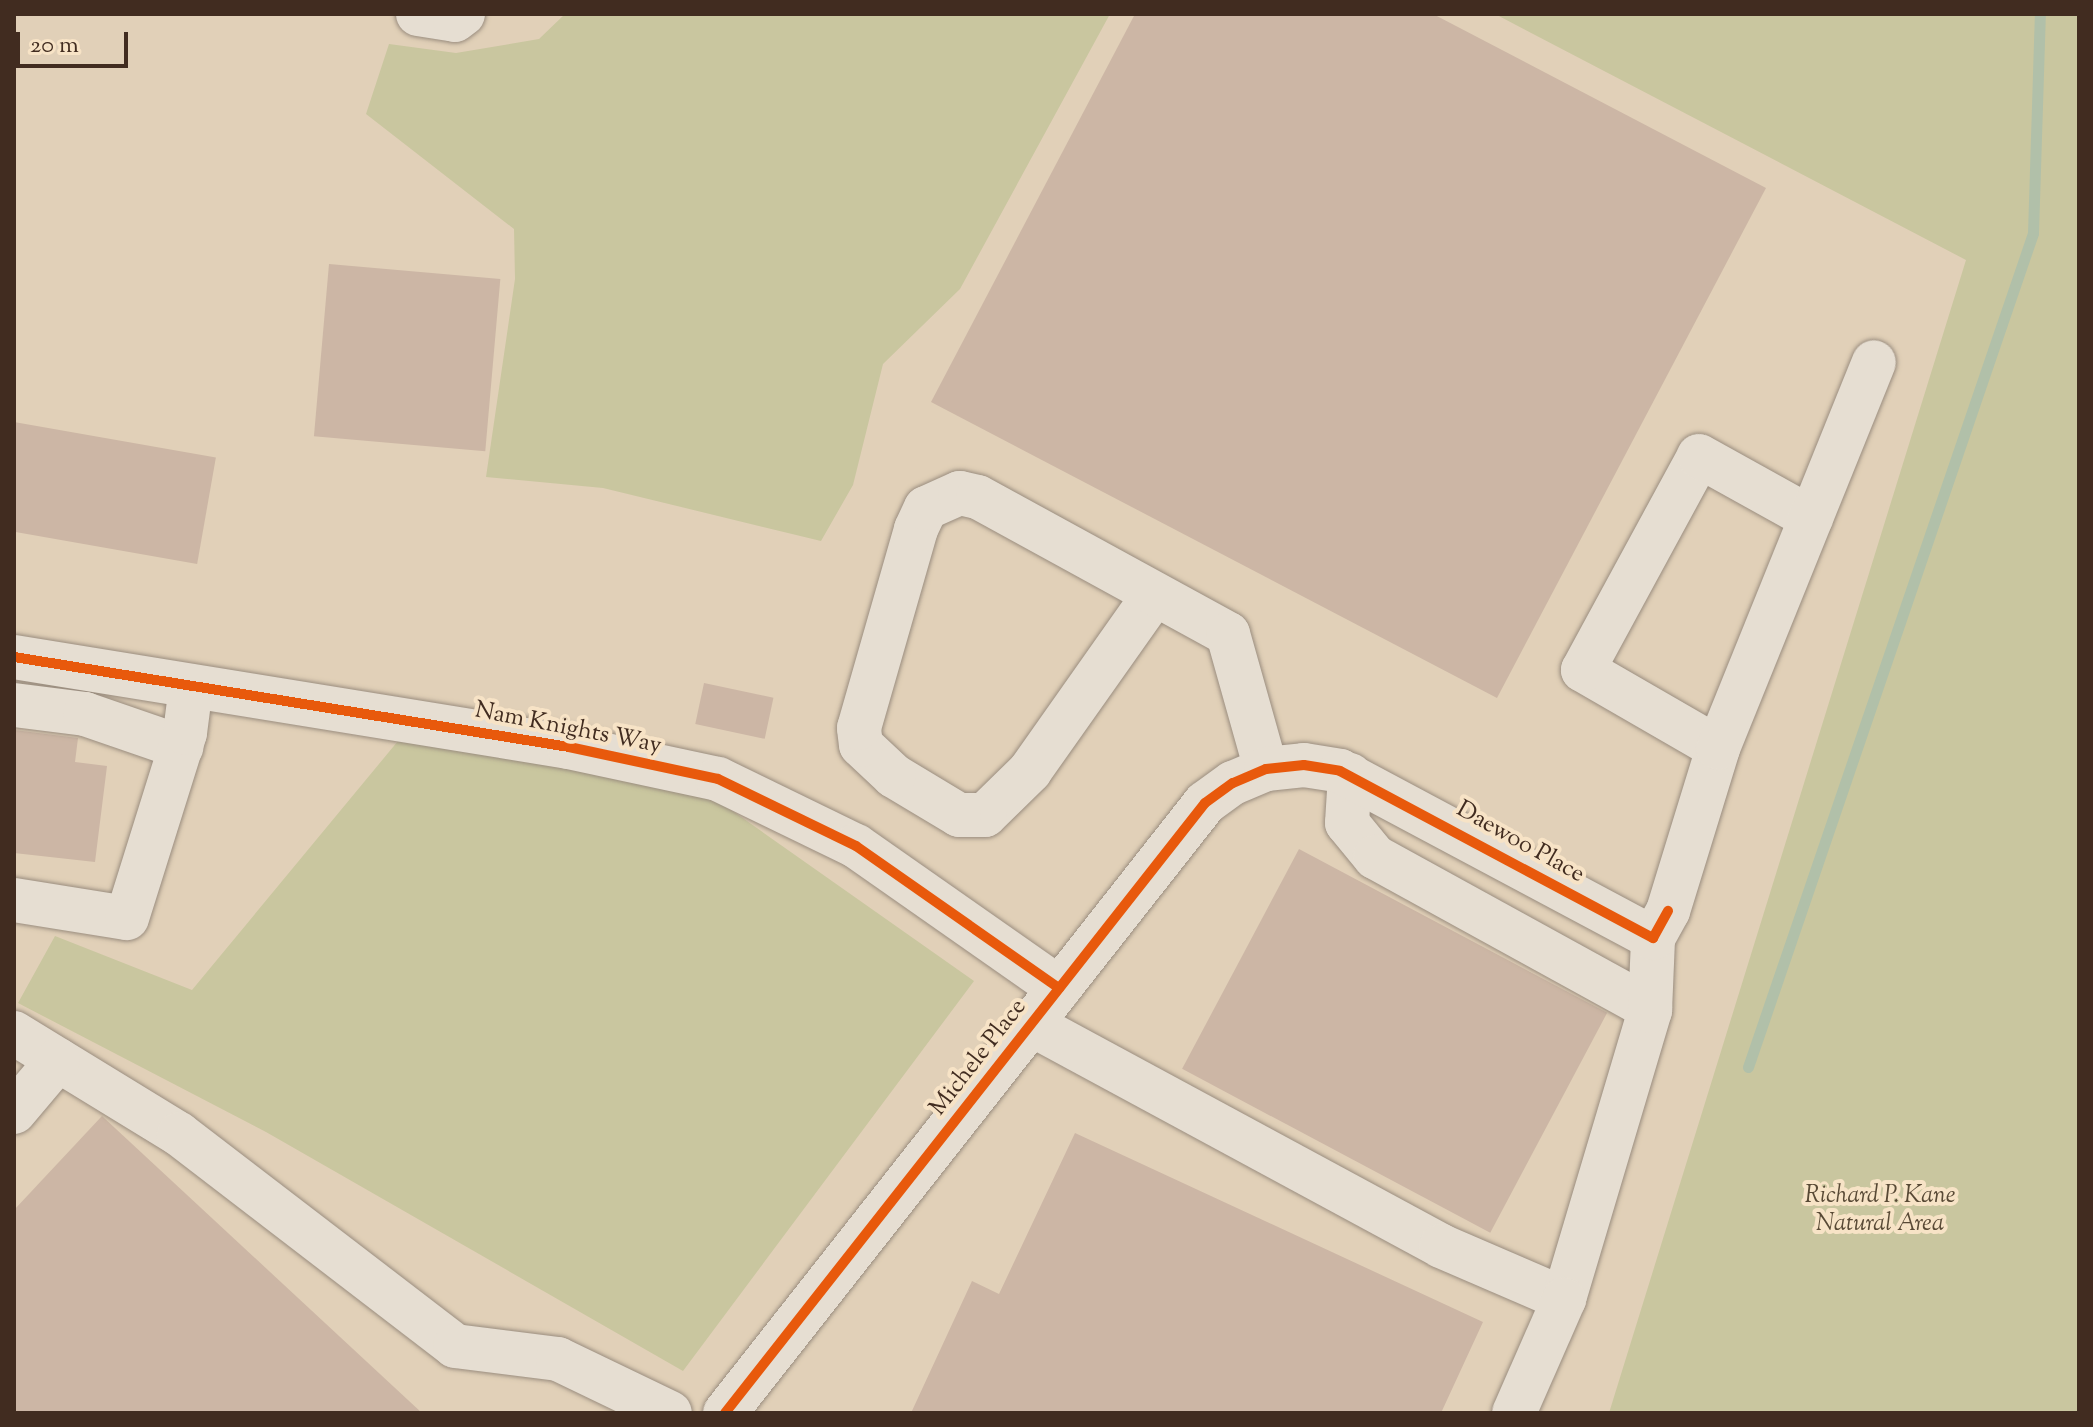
<!DOCTYPE html>
<html>
<head>
<meta charset="utf-8">
<style>
	body { margin:0 }
	#map { position:relative; width:2093px; height:1427px; overflow:hidden; background:#e1d0b8; font-family:"Sorts Mill Goudy",serif }
	div>[style] { position:absolute }
	.green>* { inset:0; background:#c9c69f }
	.stream>* { height:11px; margin:-5.5px; padding:0 5.5px; transform-origin:5.5px; border-radius:5.5px; background:#b1c0a9 }
	.building>* { inset:0; background:#ccb6a5; transform-origin:0 0 }
	.roads { filter:drop-shadow(0 0 2px #9a8d7f) drop-shadow(0 0 2px #9a8d7f) }
	.minor>* { height:44px; margin:-22px; padding:0 22px; transform-origin:22px; border-radius:22px; background:#e6ded2 }
	.cycleway>* { height:10px; margin:-5px; padding:0 5px; transform-origin:5px; border-radius:5px; background:#e8590c }
	span { translate:-50% -50%; white-space:nowrap; text-align:center; line-height:1.15; -webkit-text-stroke:8px #f7e3c6; paint-order:stroke }
	.street-label { font-size:24px; color:#412c20 }
	.park-label { font-size:24px; color:#584935; font-style:italic }
	.frame { position:absolute; inset:0; border:16px solid #412c20; pointer-events:none }
	.scale { position:absolute; left:16px; top:32px; width:112px; height:36px; box-sizing:border-box; border:4px solid #412c20; border-top:0; padding-left:10px; font-size:24px; line-height:28px; white-space:nowrap; color:#412c20; -webkit-text-stroke:6px #f7e3c6; paint-order:stroke }
</style>
</head>
<body>
<div id="map">
	<div class="green">
		<i style="clip-path:polygon(565px 14px,1110px 14px,960px 289px,883px 364px,853px 485px,821px 541px,603px 488px,486px 477px,515px 279px,514px 229px,366px 114px,389px 44px,456px 53px,539px 39px)"></i>
		<i style="clip-path:polygon(1495px 14px,2079px 14px,2079px 1413px,1609px 1413px,1966px 260px)"></i>
		<i style="clip-path:polygon(398px 741px,700px 788px,974px 981px,683px 1371px,266px 1132px,18px 1003px,55px 936px,192px 990px)"></i>
	</div>
	<div class="stream">
		<i style="left:1748px;top:1067px;width:881px;rotate:-71.13deg"></i>
		<i style="left:2033px;top:233px;width:219px;rotate:-88.2deg"></i>
	</div>
	<div class="building">
		<i style="clip-path:polygon(1135px 14px,1433px 14px,1766px 188px,1497px 698px,931px 402px)"></i>
		<i style="left:329px;top:264px;width:172px;height:173px;rotate:5deg"></i>
		<i style="left:14px;top:422px;width:205px;height:108px;rotate:10deg"></i>
		<i style="left:704px;top:683px;width:71px;height:42px;rotate:12deg"></i>
		<i style="clip-path:polygon(14px 730px,78px 738px,75px 762px,107px 766px,95px 862px,14px 853px)"></i>
		<i style="left:1299px;top:849px;width:349px;height:249px;rotate:28deg"></i>
		<i style="clip-path:polygon(102px 1116px,422px 1413px,14px 1413px,14px 1210px)"></i>
		<i style="clip-path:polygon(1075px 1133px,1483px 1322px,1441px 1413px,911px 1413px,972px 1281px,999px 1294px)"></i>
	</div>
	<div class="roads">
		<div class="minor">
			<i style="left:418px;top:14px;width:37px;rotate:9deg"></i>
			<i style="left:455px;top:20px;width:10px;rotate:-37deg"></i>
			<i style="left:1154px;top:595px;width:215px;rotate:125.2deg"></i>
			<i style="left:1030px;top:771px;width:63px;rotate:135.6deg"></i>
			<i style="left:985px;top:815px;width:26px;rotate:180deg"></i>
			<i style="left:959px;top:815px;width:76px;rotate:-149deg"></i>
			<i style="left:894px;top:776px;width:45px;rotate:-136.8deg"></i>
			<i style="left:861px;top:745px;width:17px;rotate:-97deg"></i>
			<i style="left:859px;top:728px;width:207px;rotate:-74deg"></i>
			<i style="left:916px;top:529px;width:23px;rotate:-65deg"></i>
			<i style="left:926px;top:508px;width:37px;rotate:-24deg"></i>
			<i style="left:960px;top:493px;width:18px;rotate:13deg"></i>
			<i style="left:978px;top:497px;width:285px;rotate:28.7deg"></i>
			<i style="left:1228px;top:634px;width:140px;rotate:74.3deg"></i>
			<i style="left:14px;top:657px;width:562px;rotate:9.21deg"></i>
			<i style="left:569px;top:747px;width:152px;rotate:12.1deg"></i>
			<i style="left:718px;top:779px;width:153px;rotate:25.9deg"></i>
			<i style="left:856px;top:846px;width:248px;rotate:35deg"></i>
			<i style="left:14px;top:705px;width:72px;rotate:7.2deg"></i>
			<i style="left:85px;top:714px;width:102px;rotate:19deg"></i>
			<i style="left:1718px;top:748px;width:156px;rotate:-150deg"></i>
			<i style="left:1583px;top:670px;width:243px;rotate:-61.5deg"></i>
			<i style="left:1699px;top:456px;width:128px;rotate:29deg"></i>
			<i style="left:1350px;top:775px;width:48px;rotate:93.6deg"></i>
			<i style="left:1347px;top:823px;width:44px;rotate:50.5deg"></i>
			<i style="left:1375px;top:857px;width:314px;rotate:28.8deg"></i>
			<i style="left:14px;top:900px;width:114px;rotate:9.1deg"></i>
			<i style="left:127px;top:918px;width:194px;rotate:-72.6deg"></i>
			<i style="left:185px;top:733px;width:47px;rotate:-82.7deg"></i>
			<i style="left:1031px;top:1024px;width:466px;rotate:28.4deg"></i>
			<i style="left:1441px;top:1246px;width:134px;rotate:23.3deg"></i>
			<i style="left:1564px;top:1299px;width:301px;rotate:-73.4deg"></i>
			<i style="left:1650px;top:1011px;width:73px;rotate:-87.6deg"></i>
			<i style="left:14px;top:1033px;width:193px;rotate:31.5deg"></i>
			<i style="left:179px;top:1134px;width:348px;rotate:37.5deg"></i>
			<i style="left:455px;top:1346px;width:104px;rotate:7.2deg"></i>
			<i style="left:558px;top:1359px;width:124px;rotate:25.7deg"></i>
			<i style="left:14px;top:1112px;width:68px;rotate:-49.8deg"></i>
			<i style="left:725px;top:1413px;width:776px;rotate:-51.8deg"></i>
			<i style="left:1205px;top:803px;width:34px;rotate:-36deg"></i>
			<i style="left:1233px;top:783px;width:36px;rotate:-23deg"></i>
			<i style="left:1266px;top:769px;width:38px;rotate:-6deg"></i>
			<i style="left:1304px;top:765px;width:36px;rotate:9deg"></i>
			<i style="left:1340px;top:771px;width:355px;rotate:28.1deg"></i>
			<i style="left:1653px;top:938px;width:31px;rotate:-61deg"></i>
			<i style="left:1668px;top:911px;width:170px;rotate:-72.9deg"></i>
			<i style="left:1718px;top:748px;width:416px;rotate:-68deg"></i>
			<i style="left:1514px;top:1413px;width:124px;rotate:-66.3deg"></i>
		</div>
	</div>
	<div class="cycleway">
		<i style="left:14px;top:657px;width:562px;rotate:9.21deg"></i>
		<i style="left:569px;top:747px;width:152px;rotate:12.1deg"></i>
		<i style="left:718px;top:779px;width:153px;rotate:25.9deg"></i>
		<i style="left:856px;top:846px;width:248px;rotate:35deg"></i>
		<i style="left:725px;top:1413px;width:776px;rotate:-51.8deg"></i>
		<i style="left:1205px;top:803px;width:34px;rotate:-36deg"></i>
		<i style="left:1233px;top:783px;width:36px;rotate:-23deg"></i>
		<i style="left:1266px;top:769px;width:38px;rotate:-6deg"></i>
		<i style="left:1304px;top:765px;width:36px;rotate:9deg"></i>
		<i style="left:1340px;top:771px;width:355px;rotate:28.1deg"></i>
		<i style="left:1653px;top:938px;width:31px;rotate:-61deg"></i>
	</div>
	<div class="street-label">
		<span style="left:568px;top:729px;rotate:11deg">Nam Knights Way</span>
		<span style="left:1520px;top:843px;rotate:29deg">Daewoo Place</span>
		<span style="left:979px;top:1058px;rotate:-52deg">Michele Place</span>
	</div>
	<div class="park-label">
		<span style="left:1880px;top:1211px">Richard P. Kane<br>Natural Area</span>
	</div>
	<div class="frame"></div>
	<div class="scale">20 m</div>
</div>
</body>
</html>
